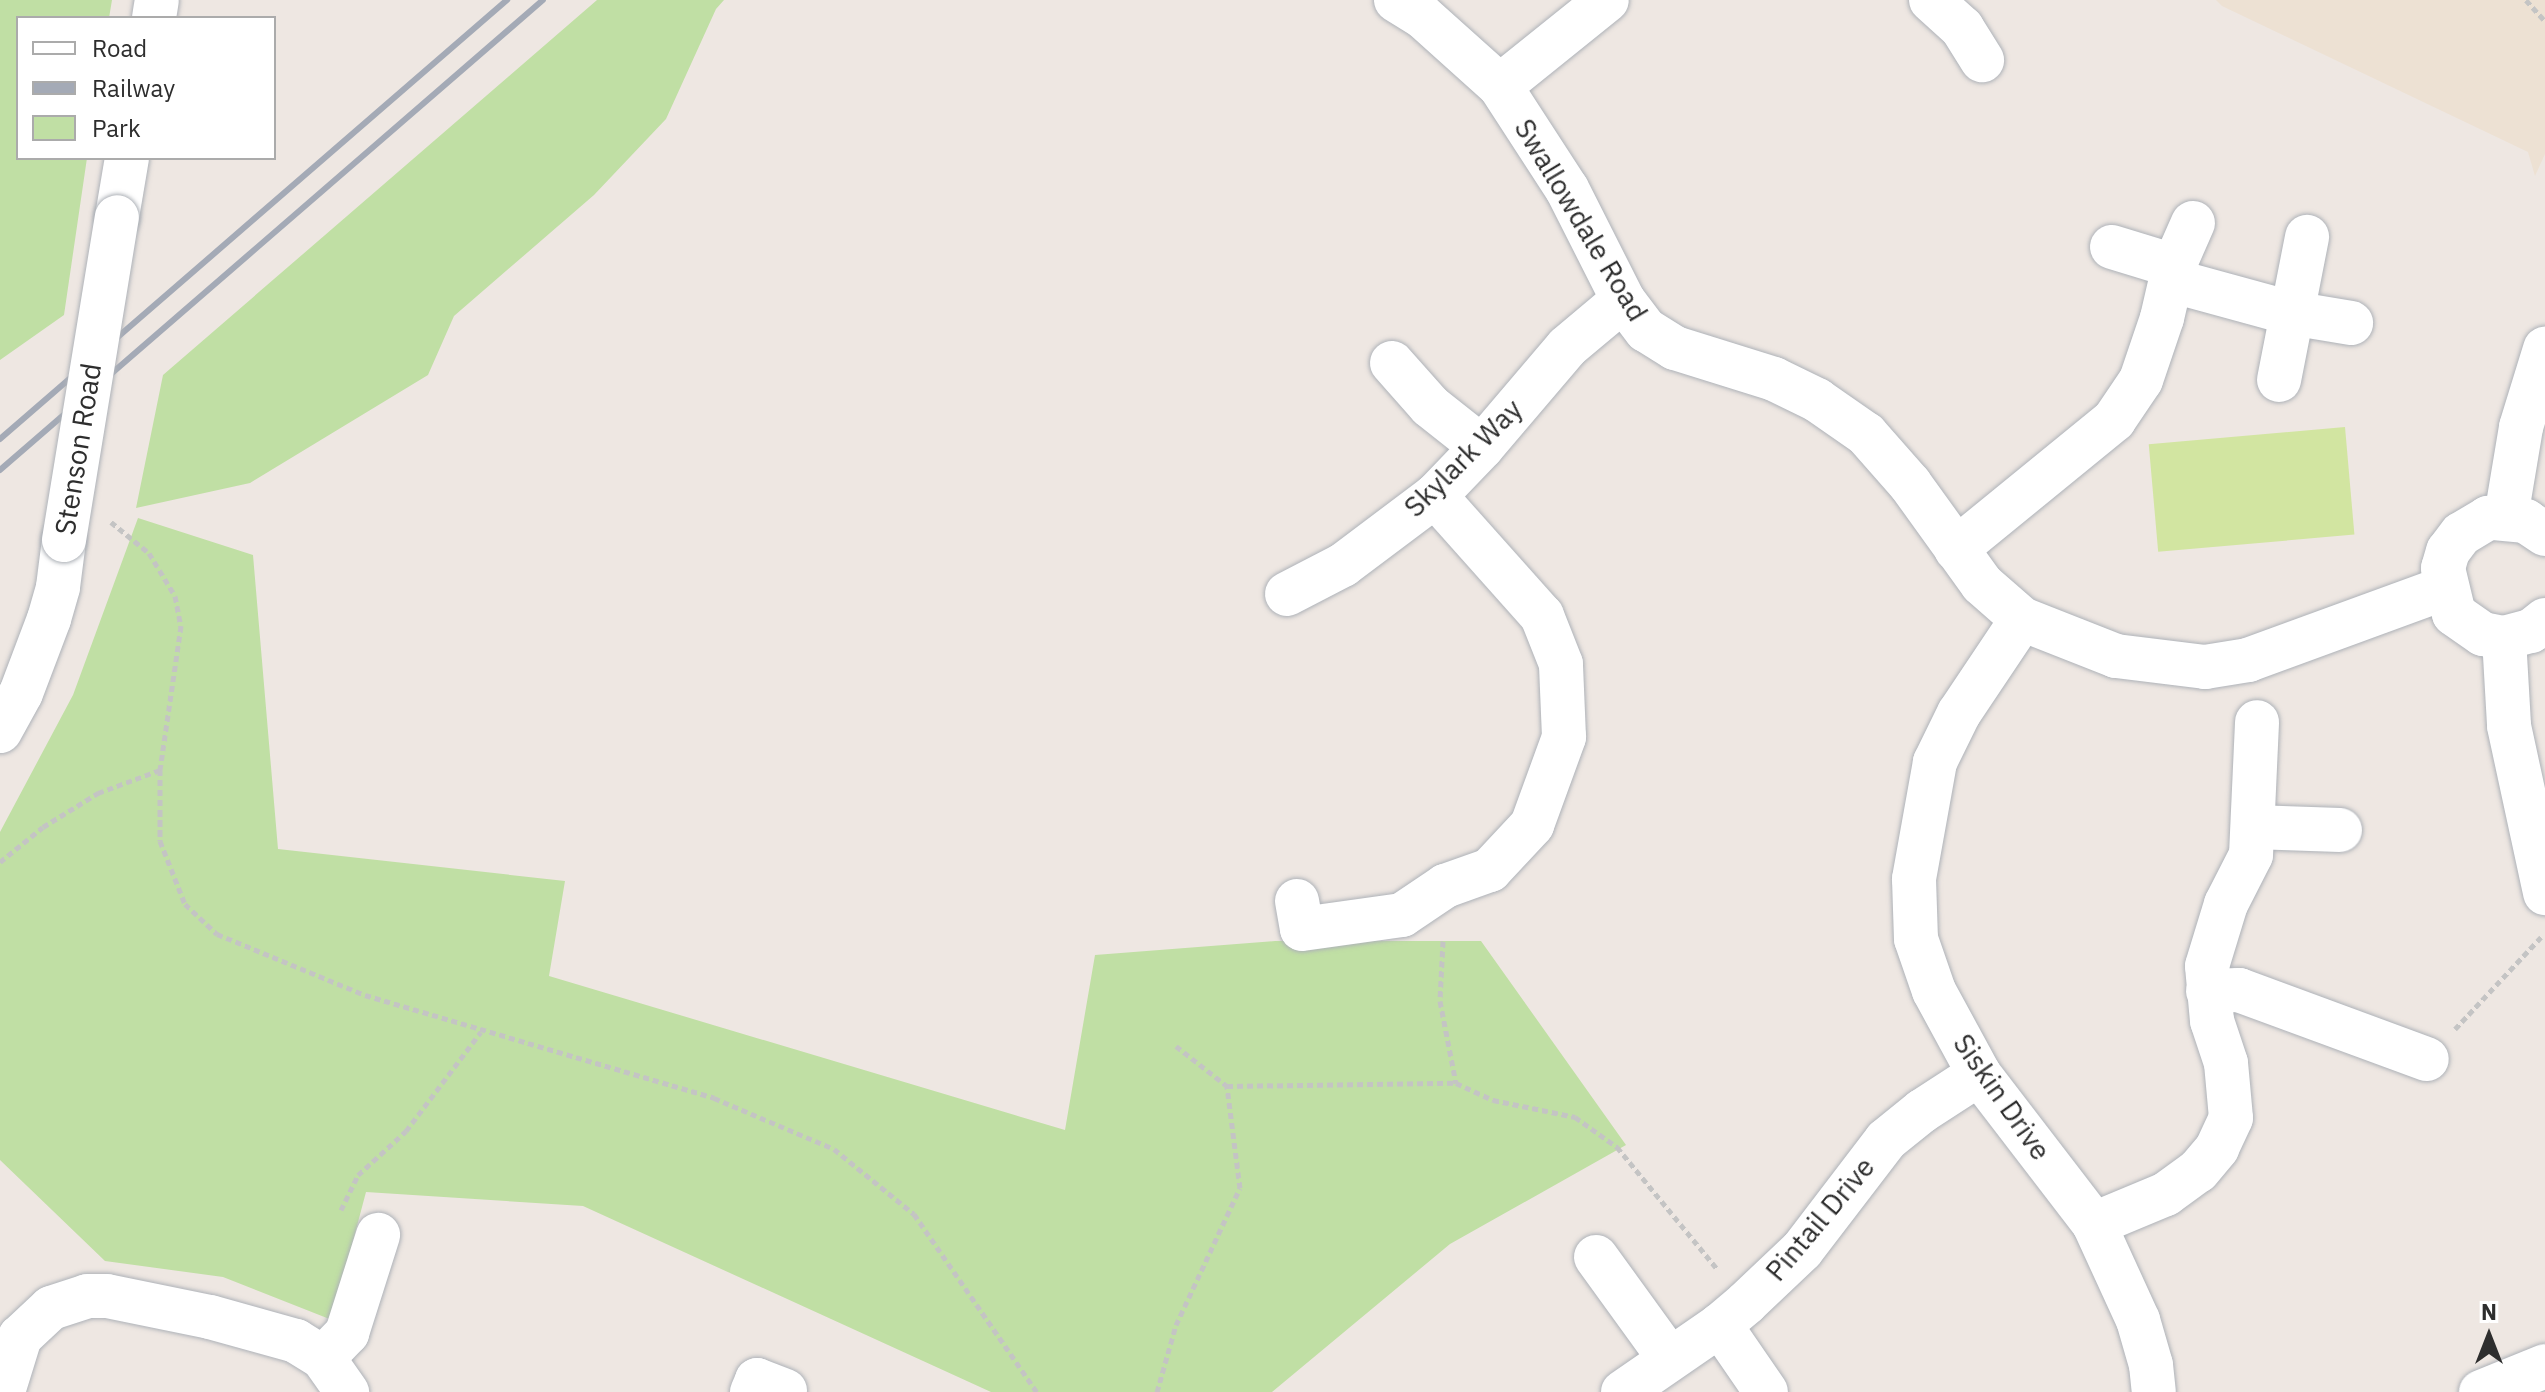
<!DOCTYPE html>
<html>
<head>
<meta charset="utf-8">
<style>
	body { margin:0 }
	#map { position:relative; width:2545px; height:1392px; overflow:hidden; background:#eee7e2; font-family:"IBM Plex Sans",sans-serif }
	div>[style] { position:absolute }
	.education>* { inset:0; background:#ede1d3 }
	.green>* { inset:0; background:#c0dfa4 }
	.pitch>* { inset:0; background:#d2e5a1; transform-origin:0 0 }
	.path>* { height:5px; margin-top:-2.5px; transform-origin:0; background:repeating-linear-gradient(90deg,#c4c4c4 0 6px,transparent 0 10px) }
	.roads { filter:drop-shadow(0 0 2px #aeb2b8) drop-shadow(0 0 2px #aeb2b8) }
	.minor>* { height:44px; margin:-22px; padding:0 22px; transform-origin:22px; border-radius:22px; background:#fff }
	.rail>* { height:6px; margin:-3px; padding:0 3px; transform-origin:3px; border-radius:3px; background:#a4aab6 }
	.bridges { filter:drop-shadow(0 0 2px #aeb2b8) drop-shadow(0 0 2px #aeb2b8) }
	.minor-bridge>* { height:44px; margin:-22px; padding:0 22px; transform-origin:22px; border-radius:22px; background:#fff }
	span { translate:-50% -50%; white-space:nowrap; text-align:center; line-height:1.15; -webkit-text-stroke:6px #fff; paint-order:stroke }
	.street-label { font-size:28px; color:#2e2e2e }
	.legend { position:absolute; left:16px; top:16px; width:260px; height:144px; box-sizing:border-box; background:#fff; border:2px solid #ababab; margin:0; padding:10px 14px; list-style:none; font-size:24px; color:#2e2e2e }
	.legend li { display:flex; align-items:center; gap:16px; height:40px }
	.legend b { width:40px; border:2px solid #ababab }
	.north { position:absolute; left:2449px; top:1296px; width:80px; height:80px; -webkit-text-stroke:6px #fff; paint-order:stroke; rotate:0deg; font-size:22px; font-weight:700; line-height:32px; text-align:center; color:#2e2e2e }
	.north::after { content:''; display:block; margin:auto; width:28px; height:36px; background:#2e2e2e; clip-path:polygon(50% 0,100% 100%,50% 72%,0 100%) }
</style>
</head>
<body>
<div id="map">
	<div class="education">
		<i style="clip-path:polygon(2216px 0,2545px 0,2545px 154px,2535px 176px,2528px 152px,2222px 6px)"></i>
	</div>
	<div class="green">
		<i style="clip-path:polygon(0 0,112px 0,109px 18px,18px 18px,18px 158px,87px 158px,64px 315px,0 360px)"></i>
		<i style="clip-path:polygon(597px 0,724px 0,716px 9px,666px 119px,594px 195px,454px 316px,428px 375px,250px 483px,136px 508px,163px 375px)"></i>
		<i style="clip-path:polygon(138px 518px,253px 555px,278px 849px,565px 881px,549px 976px,1065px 1130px,1095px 955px,1275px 941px,1481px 941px,1626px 1145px,1450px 1244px,1272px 1392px,991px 1392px,583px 1206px,366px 1192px,332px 1320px,223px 1277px,105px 1261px,0 1160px,0 832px,73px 695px)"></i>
	</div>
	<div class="pitch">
		<i style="left:2345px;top:427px;width:108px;height:197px;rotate:85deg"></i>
	</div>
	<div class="path">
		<i style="left:2526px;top:0;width:28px;rotate:48deg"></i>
		<i style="left:111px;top:522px;width:49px;rotate:39.2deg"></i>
		<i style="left:149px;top:553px;width:50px;rotate:58.8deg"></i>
		<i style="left:175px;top:596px;width:31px;rotate:79deg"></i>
		<i style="left:181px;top:626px;width:146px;rotate:98.3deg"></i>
		<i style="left:160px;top:770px;width:71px;rotate:90deg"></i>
		<i style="left:160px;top:841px;width:68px;rotate:68.4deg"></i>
		<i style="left:185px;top:904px;width:44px;rotate:43.2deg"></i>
		<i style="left:217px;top:934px;width:160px;rotate:22.4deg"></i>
		<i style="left:365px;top:995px;width:364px;rotate:16.4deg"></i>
		<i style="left:714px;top:1098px;width:130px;rotate:23deg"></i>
		<i style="left:834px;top:1149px;width:103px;rotate:39.1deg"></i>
		<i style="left:914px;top:1214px;width:216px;rotate:55.4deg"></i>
		<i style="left:0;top:862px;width:55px;rotate:-39.1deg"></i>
		<i style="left:43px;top:827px;width:65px;rotate:-31.7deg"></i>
		<i style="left:98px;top:793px;width:66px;rotate:-20.4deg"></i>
		<i style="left:1443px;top:941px;width:60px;rotate:92.9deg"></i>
		<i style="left:1440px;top:1001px;width:84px;rotate:79deg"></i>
		<i style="left:2455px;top:1029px;width:126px;rotate:-46.9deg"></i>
		<i style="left:1176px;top:1046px;width:65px;rotate:38.1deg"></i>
		<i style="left:341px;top:1210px;width:39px;rotate:-64deg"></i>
		<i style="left:358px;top:1175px;width:65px;rotate:-42.5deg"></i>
		<i style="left:406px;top:1131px;width:124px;rotate:-52.9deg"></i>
		<i style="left:1157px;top:1392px;width:70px;rotate:-74.2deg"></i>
		<i style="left:1176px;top:1325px;width:151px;rotate:-65deg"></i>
		<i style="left:1240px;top:1188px;width:103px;rotate:-97.3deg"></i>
		<i style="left:1227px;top:1086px;width:229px;rotate:-0.8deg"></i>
		<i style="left:1456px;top:1083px;width:41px;rotate:24.7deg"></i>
		<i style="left:1493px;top:1100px;width:84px;rotate:11.7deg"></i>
		<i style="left:1575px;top:1117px;width:52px;rotate:35.5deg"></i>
		<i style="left:1617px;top:1147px;width:159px;rotate:50.6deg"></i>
	</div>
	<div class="roads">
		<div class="minor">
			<i style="left:1396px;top:0;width:31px;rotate:32deg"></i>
			<i style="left:1422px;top:16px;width:105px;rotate:41.9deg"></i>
			<i style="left:1500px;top:86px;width:123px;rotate:57deg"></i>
			<i style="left:1567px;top:189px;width:124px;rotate:63.2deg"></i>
			<i style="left:1623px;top:300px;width:38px;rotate:53deg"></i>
			<i style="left:1646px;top:330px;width:34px;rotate:32deg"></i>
			<i style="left:1675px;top:348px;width:104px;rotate:17.4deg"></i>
			<i style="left:1774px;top:379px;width:48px;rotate:26deg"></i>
			<i style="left:1817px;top:400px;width:60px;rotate:34.8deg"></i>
			<i style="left:1866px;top:434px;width:67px;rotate:48.7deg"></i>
			<i style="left:1910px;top:484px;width:123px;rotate:54.2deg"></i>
			<i style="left:1982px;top:584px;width:53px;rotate:41.2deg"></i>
			<i style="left:2022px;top:619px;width:101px;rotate:21.5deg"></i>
			<i style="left:2116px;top:656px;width:90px;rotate:7deg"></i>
			<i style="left:2205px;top:667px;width:44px;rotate:-9.2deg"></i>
			<i style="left:2248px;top:660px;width:210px;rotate:-20.1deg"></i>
			<i style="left:1931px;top:0;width:42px;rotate:42.1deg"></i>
			<i style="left:1962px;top:28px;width:38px;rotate:58deg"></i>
			<i style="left:154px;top:18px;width:18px;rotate:-81deg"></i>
			<i style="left:1500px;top:86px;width:137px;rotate:-38.8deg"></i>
			<i style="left:117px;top:217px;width:60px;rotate:-80.4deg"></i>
			<i style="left:2112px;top:247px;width:65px;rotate:17deg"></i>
			<i style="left:2170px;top:280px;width:125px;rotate:15.3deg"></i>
			<i style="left:2291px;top:313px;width:61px;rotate:9.5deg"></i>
			<i style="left:1392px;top:363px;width:57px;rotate:48.5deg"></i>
			<i style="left:1430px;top:406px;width:66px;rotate:38.3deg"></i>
			<i style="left:2279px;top:380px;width:146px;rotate:-78.9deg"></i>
			<i style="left:2506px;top:517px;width:91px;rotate:-80.5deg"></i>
			<i style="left:2521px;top:427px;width:82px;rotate:-72.9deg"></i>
			<i style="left:2545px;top:534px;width:23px;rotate:-146deg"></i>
			<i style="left:2526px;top:521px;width:38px;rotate:-175deg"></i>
			<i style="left:2488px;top:518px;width:31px;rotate:149deg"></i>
			<i style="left:2461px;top:534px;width:21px;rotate:127deg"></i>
			<i style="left:2448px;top:551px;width:18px;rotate:106deg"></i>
			<i style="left:2443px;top:568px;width:47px;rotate:76.6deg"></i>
			<i style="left:2454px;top:614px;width:35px;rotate:35deg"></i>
			<i style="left:2483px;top:634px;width:21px;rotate:11deg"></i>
			<i style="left:2504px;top:638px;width:28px;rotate:-15deg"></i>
			<i style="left:2531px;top:631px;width:18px;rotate:-38deg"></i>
			<i style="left:1956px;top:549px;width:204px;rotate:-39.2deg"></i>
			<i style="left:2114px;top:420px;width:48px;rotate:-56deg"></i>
			<i style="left:2141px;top:380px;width:65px;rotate:-71.3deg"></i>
			<i style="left:2162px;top:318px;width:53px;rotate:-77deg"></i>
			<i style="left:2174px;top:266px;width:47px;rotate:-66.2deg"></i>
			<i style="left:1287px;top:594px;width:63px;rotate:-27.4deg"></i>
			<i style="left:1343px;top:565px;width:115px;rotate:-36.9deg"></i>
			<i style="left:1435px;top:496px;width:68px;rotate:-46.2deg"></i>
			<i style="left:1482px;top:447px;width:131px;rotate:-49.6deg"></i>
			<i style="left:1567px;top:347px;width:73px;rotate:-40deg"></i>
			<i style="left:2022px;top:619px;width:113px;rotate:123.8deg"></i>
			<i style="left:1959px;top:713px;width:55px;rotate:116.1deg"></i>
			<i style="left:1935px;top:762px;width:119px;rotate:100.2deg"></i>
			<i style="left:1914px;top:879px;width:60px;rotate:88.1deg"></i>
			<i style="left:1916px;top:939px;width:55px;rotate:70.9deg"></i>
			<i style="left:1934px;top:991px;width:94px;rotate:61.5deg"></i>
			<i style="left:1979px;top:1074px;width:189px;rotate:52.5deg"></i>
			<i style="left:2094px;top:1224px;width:106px;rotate:65.4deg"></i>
			<i style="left:2138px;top:1320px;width:47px;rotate:73.9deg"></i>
			<i style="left:2151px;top:1365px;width:27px;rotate:84deg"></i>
			<i style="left:2504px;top:638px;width:88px;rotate:86.7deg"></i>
			<i style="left:2509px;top:726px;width:171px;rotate:77.8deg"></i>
			<i style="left:0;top:731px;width:43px;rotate:-61.1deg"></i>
			<i style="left:21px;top:693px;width:79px;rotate:-69.3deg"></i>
			<i style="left:49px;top:619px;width:33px;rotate:-74deg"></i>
			<i style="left:58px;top:587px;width:47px;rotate:-82.7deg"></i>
			<i style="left:2253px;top:827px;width:87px;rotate:2deg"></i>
			<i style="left:1297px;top:901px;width:28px;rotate:80deg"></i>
			<i style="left:1302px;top:929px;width:101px;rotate:-8deg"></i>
			<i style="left:1402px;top:915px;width:52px;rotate:-34deg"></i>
			<i style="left:1445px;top:886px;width:48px;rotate:-19.6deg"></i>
			<i style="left:1490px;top:870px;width:62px;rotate:-47deg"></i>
			<i style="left:1532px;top:825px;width:94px;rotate:-70deg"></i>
			<i style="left:1564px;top:737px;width:73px;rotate:-92.4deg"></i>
			<i style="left:1561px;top:664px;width:52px;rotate:-111.6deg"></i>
			<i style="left:1542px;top:616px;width:161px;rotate:-131.7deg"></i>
			<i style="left:2208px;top:991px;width:31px;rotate:-2deg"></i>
			<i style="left:2239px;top:990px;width:200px;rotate:20.2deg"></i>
			<i style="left:2094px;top:1224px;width:78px;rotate:-22.6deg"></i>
			<i style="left:2166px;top:1194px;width:39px;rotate:-36deg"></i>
			<i style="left:2198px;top:1171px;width:30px;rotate:-50deg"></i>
			<i style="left:2217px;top:1148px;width:33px;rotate:-65deg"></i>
			<i style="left:2231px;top:1118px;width:55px;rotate:-95.2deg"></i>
			<i style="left:2226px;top:1063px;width:44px;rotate:-108.4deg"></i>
			<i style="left:2212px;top:1021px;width:55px;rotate:-95.2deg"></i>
			<i style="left:2207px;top:966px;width:65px;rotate:-73deg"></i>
			<i style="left:2226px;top:904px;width:55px;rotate:-63deg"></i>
			<i style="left:2251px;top:855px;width:133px;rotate:-87.4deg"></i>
			<i style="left:1596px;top:1257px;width:125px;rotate:54.1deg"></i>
			<i style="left:1720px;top:1325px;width:81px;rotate:55.5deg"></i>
			<i style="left:323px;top:1358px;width:35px;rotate:-46deg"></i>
			<i style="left:347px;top:1333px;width:103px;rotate:-72.4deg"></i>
			<i style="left:3px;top:1392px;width:58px;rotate:-72.8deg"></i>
			<i style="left:20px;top:1337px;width:42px;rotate:-43.1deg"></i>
			<i style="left:51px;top:1308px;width:38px;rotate:-18deg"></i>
			<i style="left:87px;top:1296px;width:20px"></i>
			<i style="left:107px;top:1296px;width:105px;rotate:11.5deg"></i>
			<i style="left:210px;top:1317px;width:89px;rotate:15.6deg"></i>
			<i style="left:296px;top:1341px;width:32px;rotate:32deg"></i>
			<i style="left:323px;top:1358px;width:42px;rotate:54.8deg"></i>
			<i style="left:752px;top:1392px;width:13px;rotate:-67deg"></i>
			<i style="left:757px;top:1380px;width:30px;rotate:21deg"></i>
			<i style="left:1623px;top:1392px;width:118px;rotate:-34.6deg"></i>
			<i style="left:1720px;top:1325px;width:34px;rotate:-40deg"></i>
			<i style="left:1746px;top:1303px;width:77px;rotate:-43.4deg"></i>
			<i style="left:1802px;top:1250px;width:138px;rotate:-52.6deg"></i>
			<i style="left:1886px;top:1140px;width:46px;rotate:-38.9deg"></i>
			<i style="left:1922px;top:1111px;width:68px;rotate:-33deg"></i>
			<i style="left:2481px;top:1392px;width:69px;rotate:-22.1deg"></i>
		</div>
	</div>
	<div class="rail">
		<i style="left:0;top:439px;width:671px;rotate:-40.89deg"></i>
		<i style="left:0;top:470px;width:718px;rotate:-40.88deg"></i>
	</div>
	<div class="bridges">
		<div class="minor-bridge">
			<i style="left:64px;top:540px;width:327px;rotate:-80.7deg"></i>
		</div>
	</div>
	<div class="street-label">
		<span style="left:1581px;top:220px;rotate:59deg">Swallowdale Road</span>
		<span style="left:78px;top:449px;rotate:-81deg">Stenson Road</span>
		<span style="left:1463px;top:458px;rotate:-45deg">Skylark Way</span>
		<span style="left:2002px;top:1097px;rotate:55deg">Siskin Drive</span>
		<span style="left:1820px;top:1219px;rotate:-50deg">Pintail Drive</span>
	</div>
	<ul class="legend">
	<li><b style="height:10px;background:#fff"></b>Road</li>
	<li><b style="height:10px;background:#a4aab6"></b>Railway</li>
	<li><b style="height:22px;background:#c0dfa4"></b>Park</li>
	</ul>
	<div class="north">N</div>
</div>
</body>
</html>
